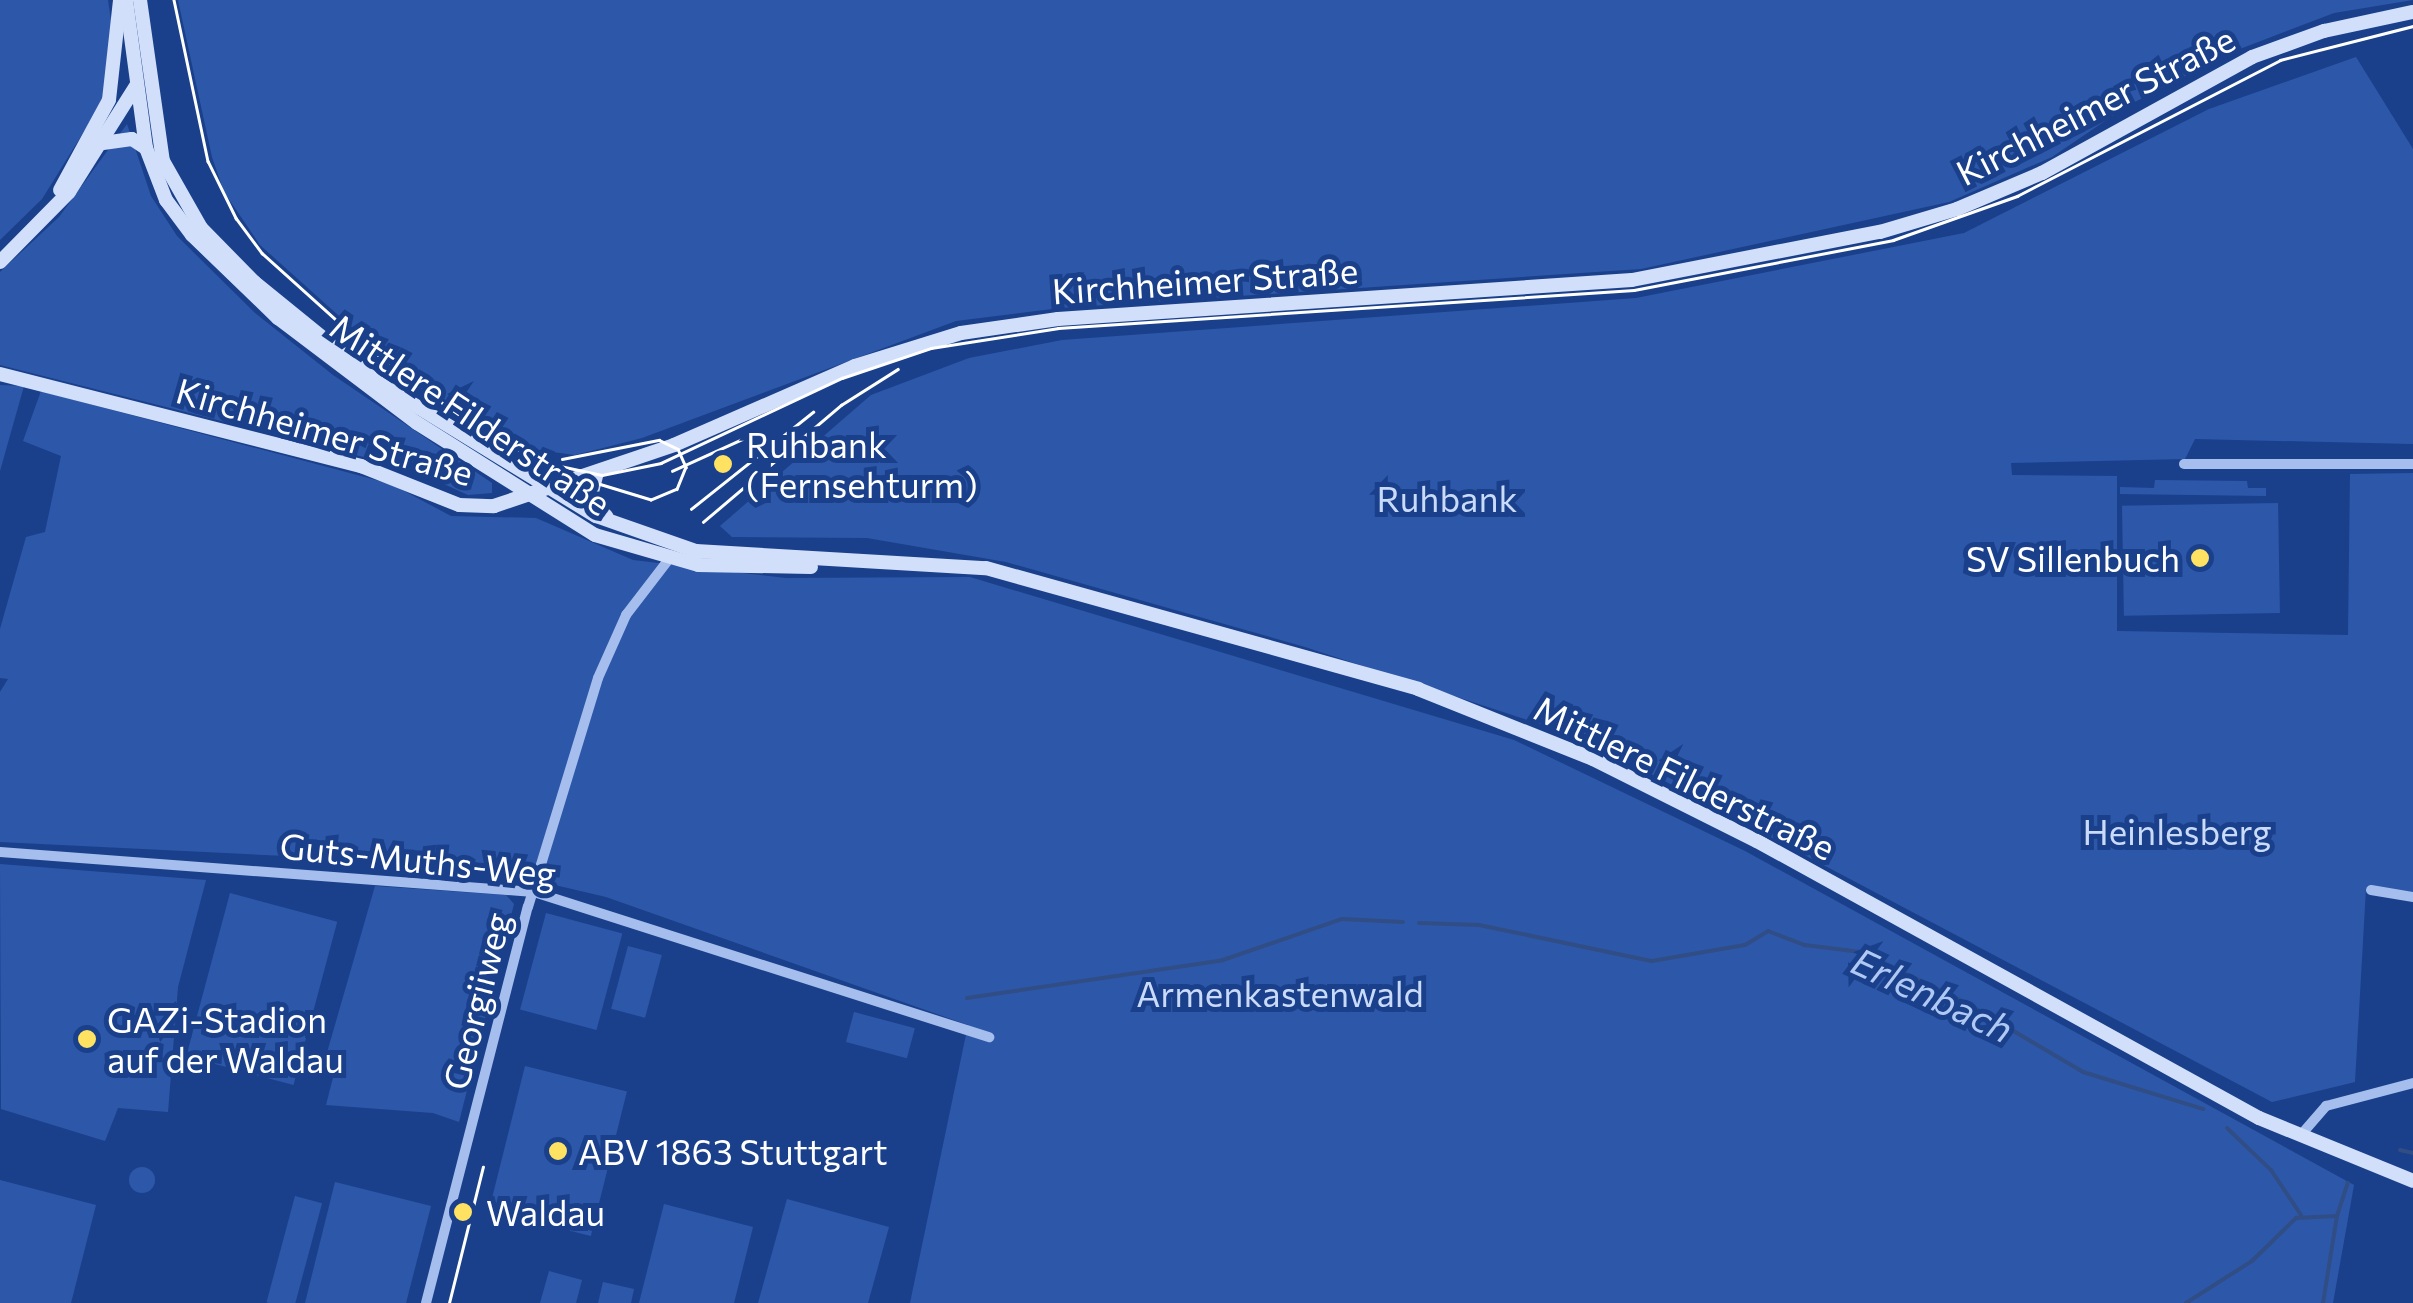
<!DOCTYPE html>
<html>
<head>
<meta charset="utf-8">
<style>
	body { margin:0 }
	#map { position:relative; width:2413px; height:1303px; overflow:hidden; background:#1a408b; font-family:Commissioner,sans-serif }
	div>[style] { position:absolute }
	.green>* { inset:0; background:#2d58a9; transform-origin:0 0 }
	.round { border-radius:50% }
	.stream>* { height:4px; margin:-2px; padding:0 2px; transform-origin:2px; border-radius:2px; background:#314d85 }
	.street>* { height:10px; margin:-5px; padding:0 5px; transform-origin:5px; border-radius:5px; background:#a5beed }
	.secondary>* { height:14px; margin:-7px; padding:0 7px; transform-origin:7px; border-radius:7px; background:#d1dffa }
	.tram>* { height:2.5px; margin:-1.25px; padding:0 1.25px; transform-origin:1.25px; border-radius:1.25px; background:#fff }
	.dots>* { width:28px; height:28px; translate:-50% -50%; box-sizing:border-box; border:5px solid #1a408b; border-radius:50% }
	span { translate:-50% -50%; white-space:nowrap; text-align:center; line-height:1.15; -webkit-text-stroke:10px #1a408b; paint-order:stroke }
	.street-label { font-size:35px; color:#fff }
	.poi-label { font-size:35px; color:#fff }
	.left { translate:0 -50%; text-align:left }
	.right { translate:-100% -50%; text-align:right }
	.park-label { font-size:35px; color:#cadbfa }
	.water-label { font-size:38px; color:#b0c9f4; font-style:italic }
</style>
</head>
<body>
<div id="map">
	<div class="green">
		<i style="clip-path:polygon(0 0,108px 0,112px 28px,106px 96px,42px 199px,0 240px)"></i>
		<i style="clip-path:polygon(178px 0,2413px 0,2334px 13px,2232px 52px,2127px 106px,2052px 157px,1949px 202px,1641px 269px,1060px 308px,956px 321px,642px 438px,575px 455px,523px 448px,451px 404px,377px 350px,260px 245px,224px 192px,212px 157px)"></i>
		<i style="clip-path:polygon(2356px 57px,2413px 149px,2413px 444px,2195px 439px,2185px 459px,2011px 463px,2012px 475px,2117px 476px,2117px 631px,2348px 635px,2350px 474px,2413px 473px,2413px 894px,2366px 888px,2355px 1082px,2272px 1102px,1585px 739px,1305px 647px,1006px 562px,867px 538px,732px 537px,720px 526px,871px 395px,969px 358px,1062px 340px,1636px 298px,1964px 233px,2209px 109px)"></i>
		<i style="clip-path:polygon(127px 124px,151px 196px,177px 236px,255px 313px,333px 375px,492px 483px,492px 493px,468px 495px,411px 469px,0 365px,0 272px,59px 217px)"></i>
		<i style="clip-path:polygon(0 385px,24px 386px,0 471px)"></i>
		<i style="clip-path:polygon(41px 391px,391px 484px,451px 516px,536px 518px,633px 560px,786px 578px,970px 577px,1514px 740px,1745px 851px,2354px 1185px,2333px 1303px,910px 1303px,968px 1025px,606px 897px,538px 881px,347px 859px,0 842px,0 692px,8px 679px,0 678px,0 629px,26px 537px,45px 532px,61px 456px,23px 441px)"></i>
		<i style="clip-path:polygon(2155px 480px,2247px 481px,2248px 488px,2266px 488px,2266px 496px,2120px 494px,2120px 487px,2154px 488px)"></i>
		<i style="left:2278px;top:503px;width:110px;height:156px;rotate:89deg"></i>
		<i style="clip-path:polygon(0 864px,206px 880px,178px 987px,168px 1112px,118px 1108px,105px 1141px,1px 1109px)"></i>
		<i style="clip-path:polygon(375px 886px,506px 895px,514px 904px,459px 1122px,433px 1113px,326px 1105px,336px 1066px,324px 1063px)"></i>
		<i style="left:230px;top:893px;width:111px;height:169px;rotate:15deg"></i>
		<i style="left:546px;top:913px;width:79px;height:100px;rotate:15deg"></i>
		<i style="left:628px;top:946px;width:35px;height:65px;rotate:15deg"></i>
		<i style="left:854px;top:1012px;width:63px;height:31px;rotate:15deg"></i>
		<i style="left:525px;top:1066px;width:105px;height:149px;rotate:14deg"></i>
		<i class="round" style="left:129px;top:1167px;width:26px;height:26px"></i>
		<i style="clip-path:polygon(0 1180px,96px 1205px,71px 1303px,0 1303px)"></i>
		<i style="clip-path:polygon(335px 1182px,431px 1206px,406px 1303px,305px 1303px)"></i>
		<i style="left:295px;top:1196px;width:28px;height:110px;rotate:15deg"></i>
		<i style="clip-path:polygon(787px 1199px,889px 1227px,868px 1303px,758px 1303px)"></i>
		<i style="clip-path:polygon(664px 1204px,753px 1227px,734px 1303px,639px 1303px)"></i>
		<i style="clip-path:polygon(549px 1271px,582px 1280px,576px 1303px,540px 1303px)"></i>
		<i style="clip-path:polygon(603px 1282px,634px 1289px,631px 1303px,598px 1303px)"></i>
	</div>
	<div class="stream">
		<i style="left:1419px;top:923px;width:60px;rotate:1.9deg"></i>
		<i style="left:1479px;top:925px;width:177px;rotate:11.8deg"></i>
		<i style="left:1652px;top:961px;width:94px;rotate:-9.8deg"></i>
		<i style="left:1745px;top:945px;width:27px;rotate:-31deg"></i>
		<i style="left:1768px;top:931px;width:40px;rotate:21deg"></i>
		<i style="left:1805px;top:945px;width:56px;rotate:7.1deg"></i>
		<i style="left:1861px;top:952px;width:117px;rotate:25.9deg"></i>
		<i style="left:1966px;top:1003px;width:136px;rotate:30.5deg"></i>
		<i style="left:2083px;top:1072px;width:126px;rotate:17.1deg"></i>
		<i style="left:967px;top:998px;width:259px;rotate:-8.4deg"></i>
		<i style="left:1223px;top:960px;width:126px;rotate:-19deg"></i>
		<i style="left:1342px;top:919px;width:61px;rotate:2.8deg"></i>
		<i style="left:2227px;top:1128px;width:61px;rotate:43.7deg"></i>
		<i style="left:2271px;top:1170px;width:54px;rotate:56.3deg"></i>
		<i style="left:2400px;top:1150px;width:13px;rotate:13deg"></i>
		<i style="left:2186px;top:1303px;width:78px;rotate:-32.5deg"></i>
		<i style="left:2252px;top:1261px;width:62px;rotate:-44.3deg"></i>
		<i style="left:2296px;top:1218px;width:41px;rotate:-2.8deg"></i>
		<i style="left:2337px;top:1216px;width:35px;rotate:-72deg"></i>
		<i style="left:2323px;top:1303px;width:88px;rotate:-80.9deg"></i>
	</div>
	<div class="street">
		<i style="left:2184px;top:464px;width:229px"></i>
		<i style="left:0;top:852px;width:535px;rotate:4.28deg"></i>
		<i style="left:534px;top:892px;width:478px;rotate:17.7deg"></i>
		<i style="left:2371px;top:890px;width:43px;rotate:9.5deg"></i>
		<i style="left:2300px;top:1136px;width:40px;rotate:-49deg"></i>
		<i style="left:2326px;top:1106px;width:90px;rotate:-14.8deg"></i>
		<i style="left:426px;top:1303px;width:409px;rotate:-75.6deg"></i>
		<i style="left:528px;top:907px;width:239px;rotate:-73deg"></i>
		<i style="left:598px;top:678px;width:69px;rotate:-66deg"></i>
		<i style="left:626px;top:615px;width:71px;rotate:-52.5deg"></i>
	</div>
	<div class="secondary">
		<i style="left:126px;top:0;width:149px;rotate:82.3deg"></i>
		<i style="left:146px;top:148px;width:56px;rotate:69deg"></i>
		<i style="left:166px;top:200px;width:44px;rotate:53.4deg"></i>
		<i style="left:192px;top:235px;width:120px;rotate:44deg"></i>
		<i style="left:278px;top:318px;width:174px;rotate:37.1deg"></i>
		<i style="left:417px;top:423px;width:210px;rotate:32.2deg"></i>
		<i style="left:595px;top:535px;width:107px;rotate:16.2deg"></i>
		<i style="left:698px;top:565px;width:113px;rotate:1deg"></i>
		<i style="left:140px;top:0;width:163px;rotate:81.9deg"></i>
		<i style="left:163px;top:161px;width:77px;rotate:60.4deg"></i>
		<i style="left:201px;top:228px;width:76px;rotate:45.5deg"></i>
		<i style="left:254px;top:282px;width:159px;rotate:39.1deg"></i>
		<i style="left:377px;top:382px;width:257px;rotate:31.5deg"></i>
		<i style="left:596px;top:516px;width:106px;rotate:19.3deg"></i>
		<i style="left:696px;top:551px;width:290px;rotate:3.4deg"></i>
		<i style="left:986px;top:568px;width:449px;rotate:15.6deg"></i>
		<i style="left:1418px;top:689px;width:188px;rotate:21.8deg"></i>
		<i style="left:1593px;top:759px;width:183px;rotate:26.6deg"></i>
		<i style="left:1757px;top:841px;width:573px;rotate:28.89deg"></i>
		<i style="left:2259px;top:1118px;width:166px;rotate:22.2deg"></i>
		<i style="left:103px;top:143px;width:29px;rotate:-8deg"></i>
		<i style="left:132px;top:139px;width:17px;rotate:33deg"></i>
		<i style="left:60px;top:190px;width:102px;rotate:-61.4deg"></i>
		<i style="left:109px;top:100px;width:101px;rotate:-83.7deg"></i>
		<i style="left:0;top:262px;width:98px;rotate:-45.4deg"></i>
		<i style="left:69px;top:192px;width:125px;rotate:-57.7deg"></i>
		<i style="left:0;top:374px;width:373px;rotate:14.3deg"></i>
		<i style="left:361px;top:466px;width:105px;rotate:21.7deg"></i>
		<i style="left:459px;top:505px;width:35px;rotate:2deg"></i>
		<i style="left:494px;top:506px;width:190px;rotate:-18.7deg"></i>
		<i style="left:674px;top:445px;width:197px;rotate:-23.6deg"></i>
		<i style="left:855px;top:366px;width:111px;rotate:-17.3deg"></i>
		<i style="left:961px;top:333px;width:98px;rotate:-8.2deg"></i>
		<i style="left:1058px;top:319px;width:575px;rotate:-3.89deg"></i>
		<i style="left:1632px;top:280px;width:253px;rotate:-11deg"></i>
		<i style="left:1880px;top:232px;width:80px;rotate:-16.6deg"></i>
		<i style="left:1957px;top:209px;width:92px;rotate:-23deg"></i>
		<i style="left:2042px;top:173px;width:240px;rotate:-28.9deg"></i>
		<i style="left:2252px;top:57px;width:77px;rotate:-19.9deg"></i>
		<i style="left:2324px;top:31px;width:91px;rotate:-12.1deg"></i>
		<i style="left:597px;top:472px;width:29px;rotate:104deg"></i>
		<i style="left:590px;top:500px;width:23px;rotate:45deg"></i>
	</div>
	<div class="tram">
		<i style="left:174px;top:0;width:165px;rotate:78.1deg"></i>
		<i style="left:208px;top:161px;width:64px;rotate:63.8deg"></i>
		<i style="left:236px;top:218px;width:44px;rotate:53.4deg"></i>
		<i style="left:262px;top:253px;width:160px;rotate:42deg"></i>
		<i style="left:381px;top:360px;width:101px;rotate:34.9deg"></i>
		<i style="left:464px;top:418px;width:85px;rotate:30.5deg"></i>
		<i style="left:537px;top:461px;width:66px;rotate:12.2deg"></i>
		<i style="left:602px;top:475px;width:60px;rotate:-11.5deg"></i>
		<i style="left:661px;top:463px;width:200px;rotate:-25.2deg"></i>
		<i style="left:842px;top:378px;width:94px;rotate:-18.6deg"></i>
		<i style="left:931px;top:348px;width:129px;rotate:-8.9deg"></i>
		<i style="left:1058px;top:328px;width:577px;rotate:-3.77deg"></i>
		<i style="left:1634px;top:290px;width:264px;rotate:-10.9deg"></i>
		<i style="left:1893px;top:240px;width:132px;rotate:-19.5deg"></i>
		<i style="left:2017px;top:196px;width:296px;rotate:-27.3deg"></i>
		<i style="left:2280px;top:60px;width:137px;rotate:-14.3deg"></i>
		<i style="left:562px;top:459px;width:99px;rotate:-11.1deg"></i>
		<i style="left:659px;top:440px;width:21px;rotate:25deg"></i>
		<i style="left:678px;top:449px;width:20px;rotate:66deg"></i>
		<i style="left:686px;top:467px;width:24px;rotate:112deg"></i>
		<i style="left:677px;top:489px;width:28px;rotate:157deg"></i>
		<i style="left:651px;top:500px;width:69px;rotate:-163.1deg"></i>
		<i style="left:672px;top:471px;width:94px;rotate:-24.4deg"></i>
		<i style="left:691px;top:509px;width:156px;rotate:-38.5deg"></i>
		<i style="left:703px;top:522px;width:181px;rotate:-40.3deg"></i>
		<i style="left:841px;top:405px;width:67px;rotate:-32.3deg"></i>
		<i style="left:449px;top:1303px;width:140px;rotate:-76deg"></i>
	</div>
	<div class="dots">
		<i style="left:723px;top:464px;background:#ffe261"></i>
		<i style="left:2200px;top:558px;background:#ffe261"></i>
		<i style="left:87px;top:1039px;background:#ffe261"></i>
		<i style="left:558px;top:1151px;background:#ffe261"></i>
		<i style="left:463px;top:1212px;background:#ffe261"></i>
	</div>
	<div class="street-label">
		<span style="left:2095px;top:105px;rotate:-27deg">Kirchheimer Straße</span>
		<span style="left:1205px;top:280px;rotate:-4deg">Kirchheimer Straße</span>
		<span style="left:471px;top:414px;rotate:34deg">Mittlere Filderstraße</span>
		<span style="left:325px;top:431px;rotate:16deg">Kirchheimer Straße</span>
		<span style="left:1685px;top:777px;rotate:26deg">Mittlere Filderstraße</span>
		<span style="left:418px;top:859px;rotate:6deg">Guts-Muths-Weg</span>
		<span style="left:476px;top:1001px;rotate:-76deg">Georgiiweg</span>
	</div>
	<div class="poi-label">
		<span class="left" style="left:746px;top:464px">Ruhbank<br>(Fernsehturm)</span>
		<span class="right" style="left:2180px;top:558px">SV Sillenbuch</span>
		<span class="left" style="left:107px;top:1039px">GAZi-Stadion<br>auf der Waldau</span>
		<span class="left" style="left:578px;top:1151px">ABV 1863 Stuttgart</span>
		<span class="left" style="left:486px;top:1212px">Waldau</span>
	</div>
	<div class="park-label">
		<span style="left:1447px;top:498px">Ruhbank</span>
		<span style="left:2177px;top:831px">Heinlesberg</span>
		<span style="left:1280px;top:993px">Armenkastenwald</span>
	</div>
	<div class="water-label">
		<span style="left:1933px;top:994px;rotate:25deg">Erlenbach</span>
	</div>
</div>
</body>
</html>
